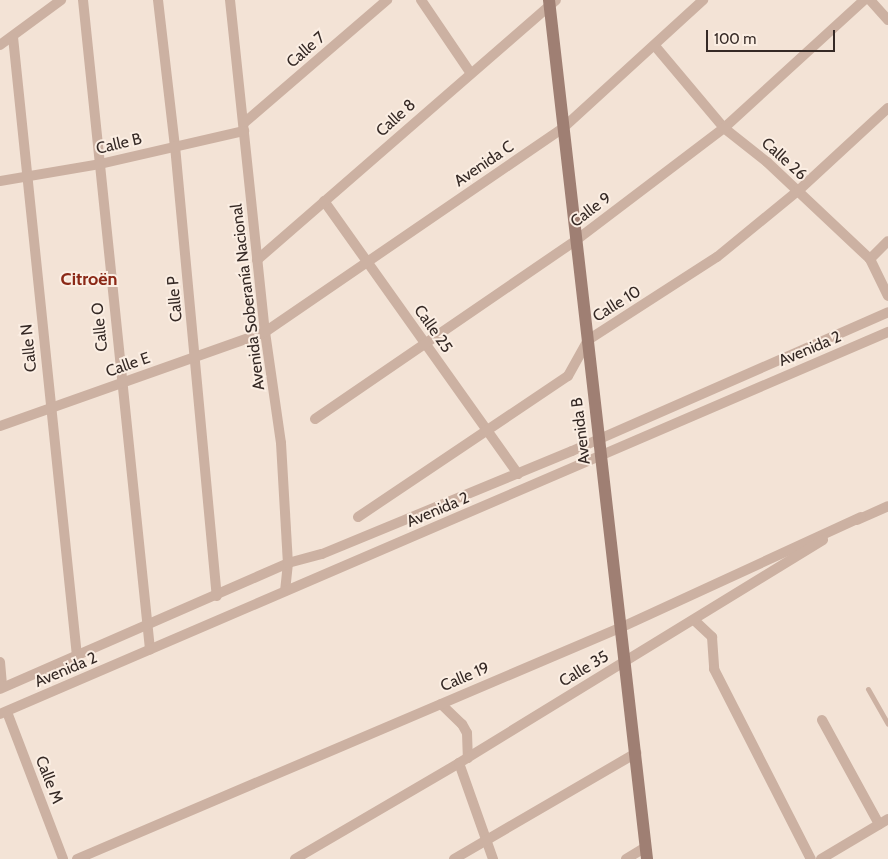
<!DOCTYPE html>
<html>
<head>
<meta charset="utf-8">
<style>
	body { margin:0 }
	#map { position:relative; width:888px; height:859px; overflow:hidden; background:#f3e3d6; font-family:Cabin,sans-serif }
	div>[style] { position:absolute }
	.lane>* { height:5px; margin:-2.5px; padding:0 2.5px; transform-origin:2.5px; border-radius:2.5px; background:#ccb1a2 }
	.street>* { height:10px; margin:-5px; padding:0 5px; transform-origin:5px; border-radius:5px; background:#ccb1a2 }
	.secondary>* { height:12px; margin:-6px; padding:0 6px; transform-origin:6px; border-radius:6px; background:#9f7f73 }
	span { translate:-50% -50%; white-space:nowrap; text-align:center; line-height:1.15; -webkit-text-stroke:4px #fbeee3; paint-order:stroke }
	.street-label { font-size:16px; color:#352925 }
	.neighbourhood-label { font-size:18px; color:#8b2917; font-weight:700 }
	.scale { position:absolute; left:706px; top:30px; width:129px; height:22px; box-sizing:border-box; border:2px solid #352925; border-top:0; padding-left:6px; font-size:15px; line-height:18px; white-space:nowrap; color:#352925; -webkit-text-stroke:4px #fbeee3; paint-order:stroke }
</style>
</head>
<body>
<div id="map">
	<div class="lane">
		<i style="left:868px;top:689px;width:40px;rotate:60.3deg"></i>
	</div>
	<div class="street">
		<i style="left:83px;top:0;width:653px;rotate:84.11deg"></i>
		<i style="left:158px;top:0;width:147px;rotate:83.4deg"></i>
		<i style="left:175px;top:146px;width:452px;rotate:84.7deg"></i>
		<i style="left:230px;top:0;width:334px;rotate:84deg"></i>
		<i style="left:265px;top:332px;width:112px;rotate:81.8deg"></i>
		<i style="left:281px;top:443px;width:120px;rotate:86.7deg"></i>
		<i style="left:288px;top:563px;width:28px;rotate:96deg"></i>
		<i style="left:421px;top:0;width:87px;rotate:55.8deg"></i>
		<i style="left:870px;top:0;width:27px;rotate:48deg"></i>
		<i style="left:13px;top:37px;width:622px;rotate:84.1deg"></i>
		<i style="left:0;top:45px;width:76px;rotate:-36.4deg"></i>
		<i style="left:655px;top:46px;width:107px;rotate:49.9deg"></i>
		<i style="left:724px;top:128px;width:55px;rotate:38.3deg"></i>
		<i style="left:767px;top:162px;width:141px;rotate:43.3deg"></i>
		<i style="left:870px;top:259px;width:41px;rotate:64.1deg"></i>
		<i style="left:244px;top:123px;width:189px;rotate:-40.7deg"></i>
		<i style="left:0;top:181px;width:101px;rotate:-9.6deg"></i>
		<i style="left:100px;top:164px;width:148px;rotate:-12.9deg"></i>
		<i style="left:324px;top:201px;width:335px;rotate:54.6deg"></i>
		<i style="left:870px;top:259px;width:25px;rotate:-45deg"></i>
		<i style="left:257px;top:260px;width:396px;rotate:-41deg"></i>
		<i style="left:315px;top:419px;width:315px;rotate:-34.4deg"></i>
		<i style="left:575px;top:241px;width:187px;rotate:-37.2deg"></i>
		<i style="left:724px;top:128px;width:190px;rotate:-42.4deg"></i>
		<i style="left:0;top:426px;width:281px;rotate:-19.5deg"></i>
		<i style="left:265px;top:332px;width:361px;rotate:-34.4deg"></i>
		<i style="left:563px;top:128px;width:190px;rotate:-42.4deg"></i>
		<i style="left:358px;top:517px;width:253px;rotate:-33.9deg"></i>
		<i style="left:568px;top:376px;width:41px;rotate:-60.9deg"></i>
		<i style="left:588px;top:340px;width:153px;rotate:-32.8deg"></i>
		<i style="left:717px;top:257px;width:106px;rotate:-39.3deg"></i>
		<i style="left:799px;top:190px;width:121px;rotate:-42.7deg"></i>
		<i style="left:857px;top:520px;width:34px;rotate:-24deg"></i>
		<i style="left:694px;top:620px;width:25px;rotate:43deg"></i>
		<i style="left:712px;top:637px;width:32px;rotate:86deg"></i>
		<i style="left:714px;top:669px;width:213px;rotate:63deg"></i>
		<i style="left:0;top:662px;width:25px;rotate:85deg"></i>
		<i style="left:0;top:689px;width:314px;rotate:-23.6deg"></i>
		<i style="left:288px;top:563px;width:35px;rotate:-15deg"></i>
		<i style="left:322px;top:554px;width:270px;rotate:-22.4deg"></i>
		<i style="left:572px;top:451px;width:345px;rotate:-23.7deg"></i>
		<i style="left:441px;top:704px;width:29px;rotate:44deg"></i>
		<i style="left:462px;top:724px;width:10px;rotate:61deg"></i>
		<i style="left:467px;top:733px;width:25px;rotate:88deg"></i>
		<i style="left:7px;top:712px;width:157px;rotate:69.1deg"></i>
		<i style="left:0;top:714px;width:967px;rotate:-23.28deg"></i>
		<i style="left:822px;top:720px;width:119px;rotate:61.3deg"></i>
		<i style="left:459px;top:763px;width:102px;rotate:70.5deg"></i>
		<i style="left:77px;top:859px;width:592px;rotate:-23.06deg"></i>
		<i style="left:622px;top:627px;width:263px;rotate:-24.7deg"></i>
		<i style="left:295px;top:859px;width:190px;rotate:-30.3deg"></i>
		<i style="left:459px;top:763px;width:427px;rotate:-31.5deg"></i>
		<i style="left:454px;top:859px;width:211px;rotate:-30.2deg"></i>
		<i style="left:626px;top:859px;width:23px;rotate:-31deg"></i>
		<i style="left:821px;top:859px;width:78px;rotate:-30.8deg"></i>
	</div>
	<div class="secondary">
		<i style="left:549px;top:0;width:865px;rotate:83.49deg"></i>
	</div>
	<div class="street-label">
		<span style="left:306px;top:50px;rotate:-41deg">Calle 7</span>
		<span style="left:396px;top:118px;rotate:-42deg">Calle 8</span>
		<span style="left:119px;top:144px;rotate:-13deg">Calle B</span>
		<span style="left:784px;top:159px;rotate:42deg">Calle 26</span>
		<span style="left:484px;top:164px;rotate:-34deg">Avenida C</span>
		<span style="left:591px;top:210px;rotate:-37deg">Calle 9</span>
		<span style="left:248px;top:297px;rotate:-97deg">Avenida Soberanía Nacional</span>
		<span style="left:175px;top:299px;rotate:-95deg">Calle P</span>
		<span style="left:617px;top:304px;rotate:-32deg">Calle 10</span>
		<span style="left:100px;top:327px;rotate:-96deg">Calle O</span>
		<span style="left:433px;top:329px;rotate:55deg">Calle 25</span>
		<span style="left:29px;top:348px;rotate:-96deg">Calle N</span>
		<span style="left:810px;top:349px;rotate:-23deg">Avenida 2</span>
		<span style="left:128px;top:365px;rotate:-19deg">Calle E</span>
		<span style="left:581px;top:431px;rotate:-97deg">Avenida B</span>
		<span style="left:438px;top:510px;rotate:-23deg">Avenida 2</span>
		<span style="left:584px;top:669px;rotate:-31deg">Calle 35</span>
		<span style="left:66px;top:670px;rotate:-23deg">Avenida 2</span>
		<span style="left:465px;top:677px;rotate:-23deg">Calle 19</span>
		<span style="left:49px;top:780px;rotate:69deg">Calle M</span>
	</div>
	<div class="neighbourhood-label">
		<span style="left:89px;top:279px">Citroën</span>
	</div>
	<div class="scale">100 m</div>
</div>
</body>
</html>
